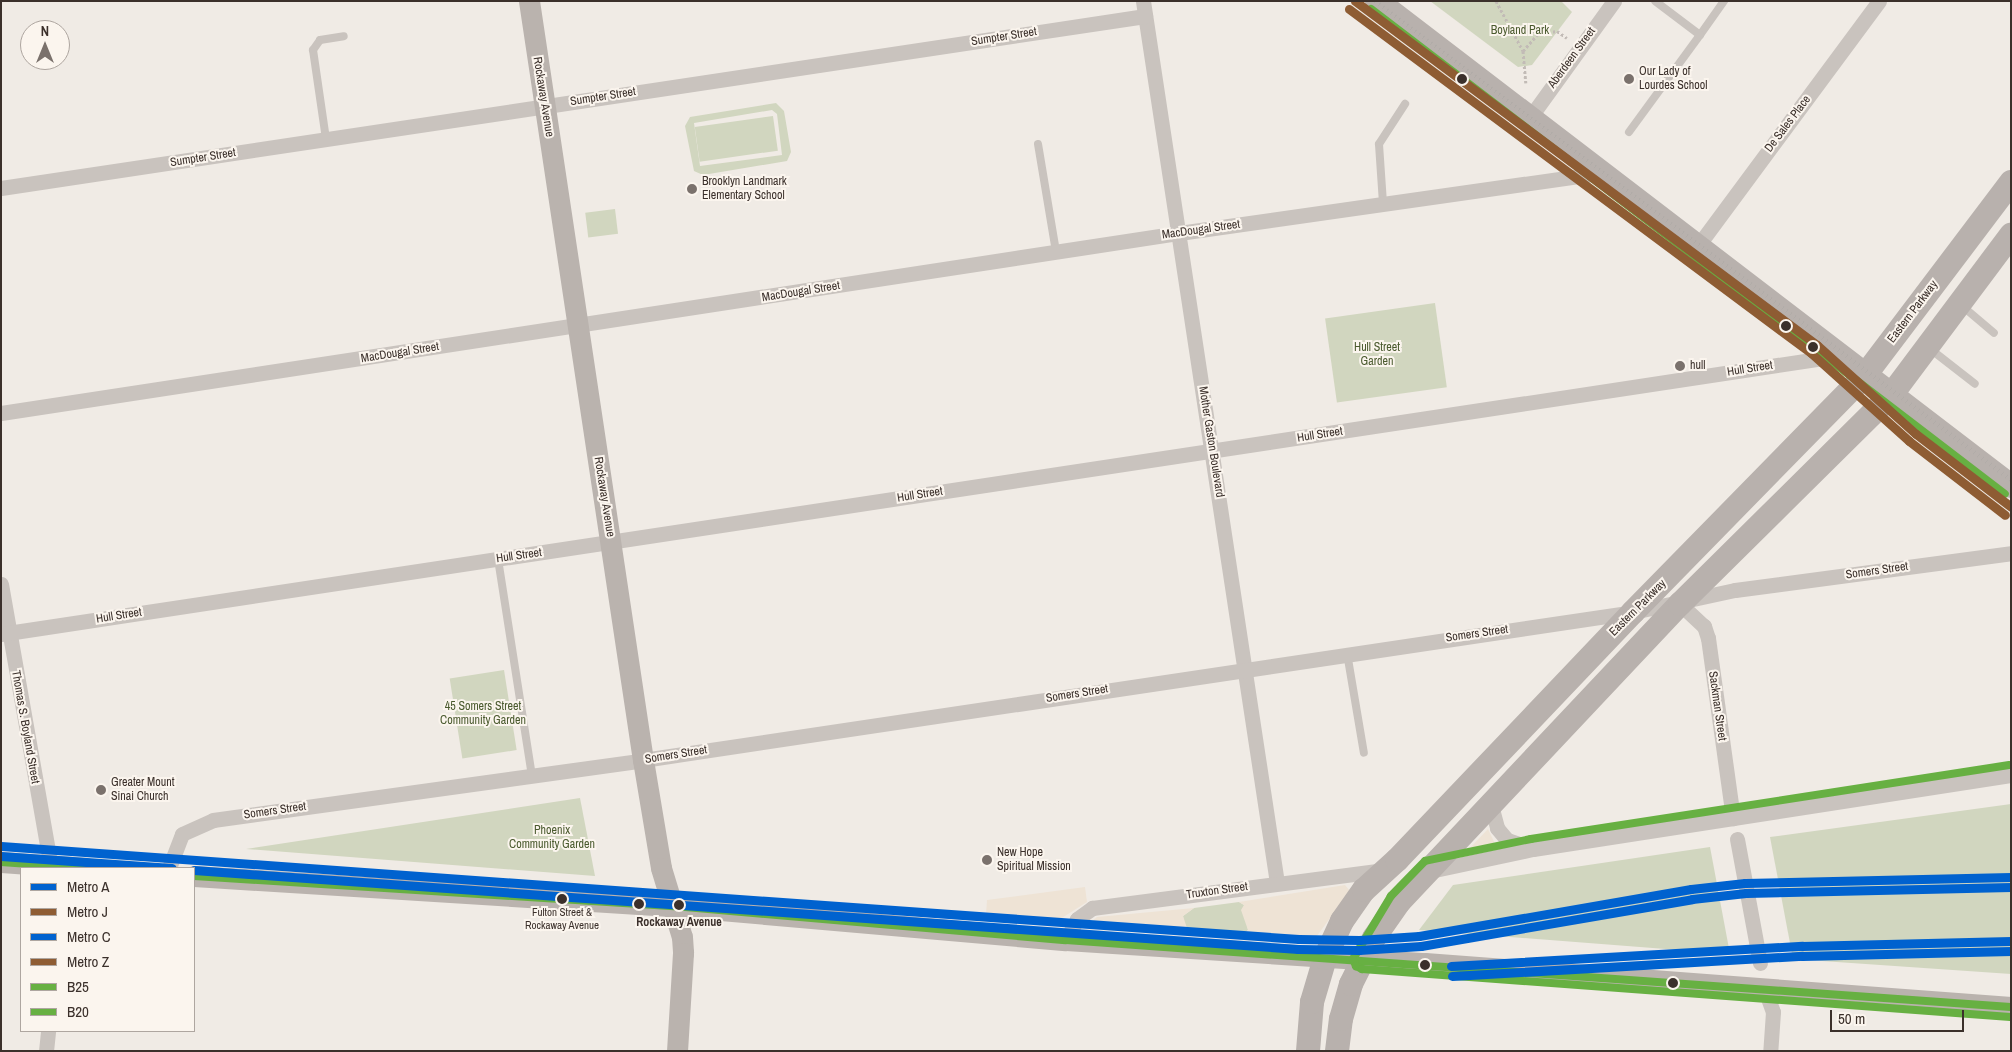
<!DOCTYPE html>
<html>
<head>
<meta charset="utf-8">
<style>
	body { margin:0 }
	#map { position:relative; width:2012px; height:1052px; overflow:hidden; background:#f0ebe5; font-family:"Archivo Narrow",sans-serif }
	div>[style] { position:absolute }
	.green>* { inset:0; background:#d1d6bf; transform-origin:0 0 }
	.plaza>* { inset:0; background:#eee3d5 }
	.path>* { height:3px; margin-top:-1.5px; transform-origin:0; background:repeating-linear-gradient(90deg,#c2bbb6 0 2.5px,transparent 0 5px) }
	.lane>* { height:8px; margin:-4px; padding:0 4px; transform-origin:4px; border-radius:4px; background:#c9c3be }
	.street>* { height:15px; margin:-7.5px; padding:0 7.5px; transform-origin:7.5px; border-radius:7.5px; background:#c9c3be }
	.secondary>* { height:21px; margin:-10.5px; padding:0 10.5px; transform-origin:10.5px; border-radius:10.5px; background:#bab3ae }
	.primary>* { height:24px; margin:-12px; padding:0 12px; transform-origin:12px; border-radius:12px; background:#b8b1ad }
	.rail>* { height:4px; margin-top:-2px; transform-origin:0; background:repeating-linear-gradient(90deg,#b1aca8 0 1px,transparent 0 5px) }
	.bus-1>* { height:8px; margin:-4px; padding:0 4px; transform-origin:4px; border-radius:4px; background:#67b042 }
	.bus-2>* { height:8px; margin:-4px; padding:0 4px; transform-origin:4px; border-radius:4px; background:#67b042 }
	.metro-1>* { height:9px; margin:-4.5px; padding:0 4.5px; transform-origin:4.5px; border-radius:4.5px; background:#0062cf }
	.metro-2>* { height:9px; margin:-4.5px; padding:0 4.5px; transform-origin:4.5px; border-radius:4.5px; background:#8e5c33 }
	.metro-3>* { height:9px; margin:-4.5px; padding:0 4.5px; transform-origin:4.5px; border-radius:4.5px; background:#0062cf }
	.metro-4>* { height:9px; margin:-4.5px; padding:0 4.5px; transform-origin:4.5px; border-radius:4.5px; background:#8e5c33 }
	.dots>* { width:14px; height:14px; translate:-50% -50%; box-sizing:border-box; border:2px solid #fbf5ee; border-radius:50% }
	span { translate:-50% -50%; white-space:nowrap; text-align:center; line-height:1.15; -webkit-text-stroke:4px #fbf5ee; paint-order:stroke }
	.bus-label { font-size:11px; color:#3b302b }
	.park-label { font-size:12px; color:#4a5a2e }
	.street-label { font-size:12px; color:#3b302b }
	.poi-label { font-size:12px; color:#3b302b }
	.left { translate:0 -50%; text-align:left }
	.stop-label { font-size:12px; color:#3b302b; font-weight:700 }
	.frame { position:absolute; inset:0; border:2px solid #3b302b; pointer-events:none }
	.legend { position:absolute; left:20px; top:867px; width:175px; height:165px; box-sizing:border-box; background:#fbf5ee; border:1px solid #aea6a0; margin:0; padding:6px 9px; list-style:none; font-size:15px; color:#3b302b }
	.legend li { display:flex; align-items:center; gap:10px; height:25px }
	.legend b { width:25px; border:1px solid #aea6a0 }
	.north { position:absolute; left:20px; top:20px; width:50px; height:50px; box-sizing:border-box; background:#fbf5ee; border:1px solid #aea6a0; border-radius:50%; rotate:0deg; font-size:14px; font-weight:700; line-height:20px; text-align:center; color:#3b302b }
	.north::after { content:''; display:block; margin:auto; width:18px; height:22px; background:#7a716c; clip-path:polygon(50% 0,100% 100%,50% 72%,0 100%) }
	.scale { position:absolute; left:1830px; top:1010px; width:134px; height:22px; box-sizing:border-box; border:2px solid #3b302b; border-top:0; padding-left:6px; font-size:15px; line-height:18px; white-space:nowrap; color:#3b302b; -webkit-text-stroke:4px #fbf5ee; paint-order:stroke }
</style>
</head>
<body>
<div id="map">
	<div class="green">
		<i style="clip-path:polygon(1430px 1px,1561px 1px,1572px 12px,1532px 65px,1518px 67px)"></i>
		<i style="clip-path:polygon(evenodd,776px 103px,784px 111px,791px 152px,787px 161px,703px 175px,694px 171px,685px 126px,690px 117px,776px 103px,772px 110px,777px 114px,782px 155px,700px 166px,694px 123px,772px 110px)"></i>
		<i style="left:773px;top:116px;width:35px;height:79px;rotate:82deg"></i>
		<i style="left:615px;top:209px;width:25px;height:30px;rotate:83deg"></i>
		<i style="left:1435px;top:303px;width:85px;height:111px;rotate:82deg"></i>
		<i style="left:504px;top:670px;width:81px;height:55px;rotate:81deg"></i>
		<i style="clip-path:polygon(580px 798px,595px 876px,246px 849px)"></i>
		<i style="clip-path:polygon(2011px 804px,2011px 974px,1793px 959px,1770px 837px)"></i>
		<i style="clip-path:polygon(1710px 847px,1730px 954px,1419px 930px,1453px 885px)"></i>
		<i style="clip-path:polygon(1239px 902px,1244px 905px,1248px 930px,1245px 933px,1187px 928px,1184px 924px,1183px 916px,1194px 908px)"></i>
	</div>
	<div class="plaza">
		<i style="clip-path:polygon(1488px 829px,1496px 846px,1494px 849px,1470px 852px,1468px 850px)"></i>
		<i style="clip-path:polygon(1345px 885px,1350px 891px,1311px 944px,1089px 924px,1097px 917px,1194px 908px,1183px 916px,1187px 928px,1245px 933px,1248px 930px,1241px 910px,1244px 905px,1239px 902px)"></i>
		<i style="clip-path:polygon(1085px 887px,1087px 902px,1057px 921px,986px 915px,987px 900px)"></i>
	</div>
	<div class="path">
		<i style="left:1496px;top:1px;width:57px;rotate:61.6deg"></i>
		<i style="left:1523px;top:51px;width:32px;rotate:85deg"></i>
		<i style="left:1512px;top:26px;width:27px;rotate:17deg"></i>
		<i style="left:1523px;top:51px;width:23px;rotate:-49deg"></i>
		<i style="left:1538px;top:34px;width:19px;rotate:-9deg"></i>
		<i style="left:1557px;top:31px;width:12px;rotate:35deg"></i>
	</div>
	<div class="lane">
		<i style="left:1700px;top:35px;width:42px;rotate:-54.8deg"></i>
		<i style="left:1629px;top:132px;width:120px;rotate:-53.8deg"></i>
		<i style="left:1700px;top:35px;width:56px;rotate:-142.9deg"></i>
		<i style="left:326px;top:139px;width:90px;rotate:-98.3deg"></i>
		<i style="left:313px;top:50px;width:12px;rotate:-55deg"></i>
		<i style="left:320px;top:40px;width:24px;rotate:-9deg"></i>
		<i style="left:1038px;top:144px;width:109px;rotate:80.5deg"></i>
		<i style="left:1383px;top:203px;width:59px;rotate:-93.9deg"></i>
		<i style="left:1379px;top:144px;width:48px;rotate:-57deg"></i>
		<i style="left:1961px;top:305px;width:43px;rotate:40.3deg"></i>
		<i style="left:1929px;top:348px;width:58px;rotate:38deg"></i>
		<i style="left:498px;top:559px;width:219px;rotate:81.1deg"></i>
		<i style="left:1347px;top:653px;width:101px;rotate:80.4deg"></i>
	</div>
	<div class="street">
		<i style="left:1143px;top:1px;width:892px;rotate:81.36deg"></i>
		<i style="left:1531px;top:116px;width:142px;rotate:-54.2deg"></i>
		<i style="left:1px;top:188px;width:1157px;rotate:-8.55deg"></i>
		<i style="left:1697px;top:247px;width:306px;rotate:-53.5deg"></i>
		<i style="left:1px;top:413px;width:1192px;rotate:-8.69deg"></i>
		<i style="left:1179px;top:233px;width:425px;rotate:-8.1deg"></i>
		<i style="left:1px;top:584px;width:288px;rotate:80deg"></i>
		<i style="left:1680px;top:604px;width:33px;rotate:43deg"></i>
		<i style="left:1704px;top:626px;width:13px;rotate:72deg"></i>
		<i style="left:1708px;top:638px;width:182px;rotate:82.1deg"></i>
		<i style="left:1px;top:634px;width:1858px;rotate:-8.61deg"></i>
		<i style="left:1491px;top:805px;width:24px;rotate:75deg"></i>
		<i style="left:1497px;top:828px;width:16px;rotate:50deg"></i>
		<i style="left:1507px;top:840px;width:26px;rotate:18deg"></i>
		<i style="left:1737px;top:839px;width:126px;rotate:79.5deg"></i>
		<i style="left:169px;top:868px;width:36px;rotate:-69deg"></i>
		<i style="left:182px;top:834px;width:34px;rotate:-24deg"></i>
		<i style="left:213px;top:820px;width:434px;rotate:-7.9deg"></i>
		<i style="left:643px;top:760px;width:1001px;rotate:-8.5deg"></i>
		<i style="left:1633px;top:612px;width:104px;rotate:-12.2deg"></i>
		<i style="left:1735px;top:590px;width:278px;rotate:-7.6deg"></i>
		<i style="left:1430px;top:871px;width:105px;rotate:-12.1deg"></i>
		<i style="left:1533px;top:849px;width:484px;rotate:-8.8deg"></i>
		<i style="left:1066px;top:940px;width:24px;rotate:-62deg"></i>
		<i style="left:1077px;top:919px;width:19px;rotate:-36deg"></i>
		<i style="left:1092px;top:908px;width:295px;rotate:-7.4deg"></i>
		<i style="left:1765px;top:990px;width:23px;rotate:70deg"></i>
		<i style="left:1773px;top:1012px;width:39px;rotate:94deg"></i>
		<i style="left:46px;top:1051px;width:20px;rotate:-84deg"></i>
	</div>
	<div class="secondary">
		<i style="left:529px;top:1px;width:768px;rotate:81.46deg"></i>
		<i style="left:643px;top:760px;width:109px;rotate:80.5deg"></i>
		<i style="left:661px;top:868px;width:72px;rotate:73.1deg"></i>
		<i style="left:682px;top:937px;width:16px;rotate:86deg"></i>
		<i style="left:683px;top:953px;width:98px;rotate:93.5deg"></i>
		<i style="left:1px;top:862px;width:85px;rotate:4deg"></i>
		<i style="left:194px;top:876px;width:481px;rotate:3.6deg"></i>
		<i style="left:674px;top:906px;width:393px;rotate:5deg"></i>
		<i style="left:1066px;top:940px;width:360px;rotate:3.7deg"></i>
		<i style="left:1425px;top:963px;width:588px;rotate:4.29deg"></i>
	</div>
	<div class="primary">
		<i style="left:1377px;top:1px;width:798px;rotate:37.42deg"></i>
		<i style="left:1308px;top:1051px;width:49px;rotate:-85.3deg"></i>
		<i style="left:1312px;top:1002px;width:46px;rotate:-73.5deg"></i>
		<i style="left:1325px;top:958px;width:41px;rotate:-65.3deg"></i>
		<i style="left:1342px;top:921px;width:38px;rotate:-55deg"></i>
		<i style="left:1364px;top:890px;width:45px;rotate:-42.3deg"></i>
		<i style="left:1397px;top:860px;width:342px;rotate:-46.4deg"></i>
		<i style="left:1633px;top:612px;width:333px;rotate:-45.6deg"></i>
		<i style="left:1866px;top:374px;width:241px;rotate:-52.9deg"></i>
		<i style="left:1337px;top:1051px;width:32px;rotate:-83deg"></i>
		<i style="left:1341px;top:1019px;width:36px;rotate:-74deg"></i>
		<i style="left:1351px;top:984px;width:51px;rotate:-63.4deg"></i>
		<i style="left:1374px;top:938px;width:44px;rotate:-55.2deg"></i>
		<i style="left:1399px;top:902px;width:410px;rotate:-46.7deg"></i>
		<i style="left:1680px;top:604px;width:298px;rotate:-44.7deg"></i>
		<i style="left:1892px;top:394px;width:199px;rotate:-53.2deg"></i>
	</div>
	<div class="rail">
		<i style="left:1375px;top:1px;width:796px;rotate:36.99deg"></i>
	</div>
	<div class="bus-1">
		<i style="left:1px;top:862px;width:85px;rotate:4deg"></i>
		<i style="left:194px;top:876px;width:481px;rotate:3.6deg"></i>
		<i style="left:674px;top:906px;width:393px;rotate:5deg"></i>
		<i style="left:1066px;top:940px;width:947px;rotate:4.06deg"></i>
	</div>
	<div class="bus-2">
		<i style="left:1371px;top:9px;width:798px;rotate:37.42deg"></i>
		<i style="left:2009px;top:765px;width:484px;rotate:171.2deg"></i>
		<i style="left:1531px;top:839px;width:108px;rotate:168.3deg"></i>
		<i style="left:1425px;top:861px;width:49px;rotate:134.2deg"></i>
		<i style="left:1391px;top:896px;width:74px;rotate:121.1deg"></i>
		<i style="left:1353px;top:959px;width:8px;rotate:67deg"></i>
		<i style="left:1356px;top:966px;width:7px;rotate:27deg"></i>
		<i style="left:1362px;top:969px;width:650px;rotate:4.24deg"></i>
	</div>
	<div class="metro-1">
		<i style="left:1px;top:846px;width:1301px;rotate:4.1deg"></i>
		<i style="left:1299px;top:939px;width:60px;rotate:1deg"></i>
		<i style="left:1359px;top:940px;width:60px;rotate:-3.8deg"></i>
		<i style="left:1419px;top:936px;width:276px;rotate:-9.8deg"></i>
		<i style="left:1691px;top:889px;width:54px;rotate:-6.3deg"></i>
		<i style="left:1745px;top:883px;width:266px;rotate:-1.3deg"></i>
		<i style="left:1451px;top:966px;width:352px;rotate:-3.3deg"></i>
		<i style="left:1802px;top:946px;width:209px;rotate:-1.4deg"></i>
	</div>
	<div class="metro-2">
		<i style="left:1355px;top:1px;width:576px;rotate:36.67deg"></i>
		<i style="left:1817px;top:345px;width:133px;rotate:42deg"></i>
		<i style="left:1916px;top:434px;width:120px;rotate:37.5deg"></i>
	</div>
	<div class="metro-3">
		<i style="left:1px;top:856px;width:171px;rotate:4deg"></i>
		<i style="left:194px;top:870px;width:1107px;rotate:4.09deg"></i>
		<i style="left:1298px;top:949px;width:61px;rotate:0.9deg"></i>
		<i style="left:1359px;top:950px;width:62px;rotate:-3.7deg"></i>
		<i style="left:1421px;top:946px;width:275px;rotate:-9.8deg"></i>
		<i style="left:1692px;top:899px;width:54px;rotate:-6.3deg"></i>
		<i style="left:1746px;top:893px;width:265px;rotate:-1.3deg"></i>
		<i style="left:1452px;top:976px;width:351px;rotate:-3.3deg"></i>
		<i style="left:1802px;top:956px;width:209px;rotate:-1.4deg"></i>
	</div>
	<div class="metro-4">
		<i style="left:1349px;top:9px;width:576px;rotate:36.67deg"></i>
		<i style="left:1811px;top:353px;width:132px;rotate:41.9deg"></i>
		<i style="left:1909px;top:441px;width:121px;rotate:37.6deg"></i>
	</div>
	<div class="dots">
		<i style="left:1462px;top:79px;background:#3b302b"></i>
		<i style="left:1629px;top:79px;background:#7a716c"></i>
		<i style="left:692px;top:189px;background:#7a716c"></i>
		<i style="left:1786px;top:326px;background:#3b302b"></i>
		<i style="left:1813px;top:347px;background:#3b302b"></i>
		<i style="left:1680px;top:366px;background:#7a716c"></i>
		<i style="left:101px;top:790px;background:#7a716c"></i>
		<i style="left:987px;top:860px;background:#7a716c"></i>
		<i style="left:562px;top:899px;background:#3b302b"></i>
		<i style="left:639px;top:904px;background:#3b302b"></i>
		<i style="left:679px;top:905px;background:#3b302b"></i>
		<i style="left:1425px;top:965px;background:#3b302b"></i>
		<i style="left:1673px;top:983px;background:#3b302b"></i>
	</div>
	<div class="bus-label">
		<span style="left:562px;top:919px">Fulton Street &amp;<br>Rockaway Avenue</span>
	</div>
	<div class="park-label">
		<span style="left:1520px;top:31px">Boyland Park</span>
		<span style="left:1377px;top:355px">Hull Street<br>Garden</span>
		<span style="left:483px;top:714px">45 Somers Street<br>Community Garden</span>
		<span style="left:552px;top:838px">Phoenix<br>Community Garden</span>
	</div>
	<div class="street-label">
		<span style="left:1004px;top:37px;rotate:-9deg">Sumpter Street</span>
		<span style="left:1572px;top:58px;rotate:-54deg">Aberdeen Street</span>
		<span style="left:543px;top:97px;rotate:81deg">Rockaway Avenue</span>
		<span style="left:603px;top:97px;rotate:-9deg">Sumpter Street</span>
		<span style="left:1788px;top:124px;rotate:-53deg">De Sales Place</span>
		<span style="left:203px;top:158px;rotate:-9deg">Sumpter Street</span>
		<span style="left:1201px;top:230px;rotate:-8deg">MacDougal Street</span>
		<span style="left:801px;top:292px;rotate:-9deg">MacDougal Street</span>
		<span style="left:1913px;top:312px;rotate:-53deg">Eastern Parkway</span>
		<span style="left:400px;top:353px;rotate:-9deg">MacDougal Street</span>
		<span style="left:1750px;top:369px;rotate:-9deg">Hull Street</span>
		<span style="left:1320px;top:435px;rotate:-9deg">Hull Street</span>
		<span style="left:1211px;top:442px;rotate:81deg">Mother Gaston Boulevard</span>
		<span style="left:920px;top:495px;rotate:-9deg">Hull Street</span>
		<span style="left:604px;top:497px;rotate:81deg">Rockaway Avenue</span>
		<span style="left:519px;top:556px;rotate:-8deg">Hull Street</span>
		<span style="left:1877px;top:571px;rotate:-8deg">Somers Street</span>
		<span style="left:1638px;top:608px;rotate:-45deg">Eastern Parkway</span>
		<span style="left:119px;top:616px;rotate:-9deg">Hull Street</span>
		<span style="left:1477px;top:634px;rotate:-8deg">Somers Street</span>
		<span style="left:1077px;top:694px;rotate:-9deg">Somers Street</span>
		<span style="left:1717px;top:706px;rotate:82deg">Sackman Street</span>
		<span style="left:25px;top:727px;rotate:80deg">Thomas S. Boyland Street</span>
		<span style="left:676px;top:755px;rotate:-9deg">Somers Street</span>
		<span style="left:275px;top:811px;rotate:-8deg">Somers Street</span>
		<span style="left:1217px;top:891px;rotate:-8deg">Truxton Street</span>
	</div>
	<div class="poi-label">
		<span class="left" style="left:1639px;top:79px">Our Lady of<br>Lourdes School</span>
		<span class="left" style="left:702px;top:189px">Brooklyn Landmark<br>Elementary School</span>
		<span class="left" style="left:1690px;top:366px">hull</span>
		<span class="left" style="left:111px;top:790px">Greater Mount<br>Sinai Church</span>
		<span class="left" style="left:997px;top:860px">New Hope<br>Spiritual Mission</span>
	</div>
	<div class="stop-label">
		<span style="left:679px;top:923px">Rockaway Avenue</span>
	</div>
	<div class="frame"></div>
	<ul class="legend">
	<li><b style="height:6px;background:#0062cf"></b>Metro A</li>
	<li><b style="height:6px;background:#8e5c33"></b>Metro J</li>
	<li><b style="height:6px;background:#0062cf"></b>Metro C</li>
	<li><b style="height:6px;background:#8e5c33"></b>Metro Z</li>
	<li><b style="height:6px;background:#67b042"></b>B25</li>
	<li><b style="height:6px;background:#67b042"></b>B20</li>
	</ul>
	<div class="north">N</div>
	<div class="scale">50 m</div>
</div>
</body>
</html>
